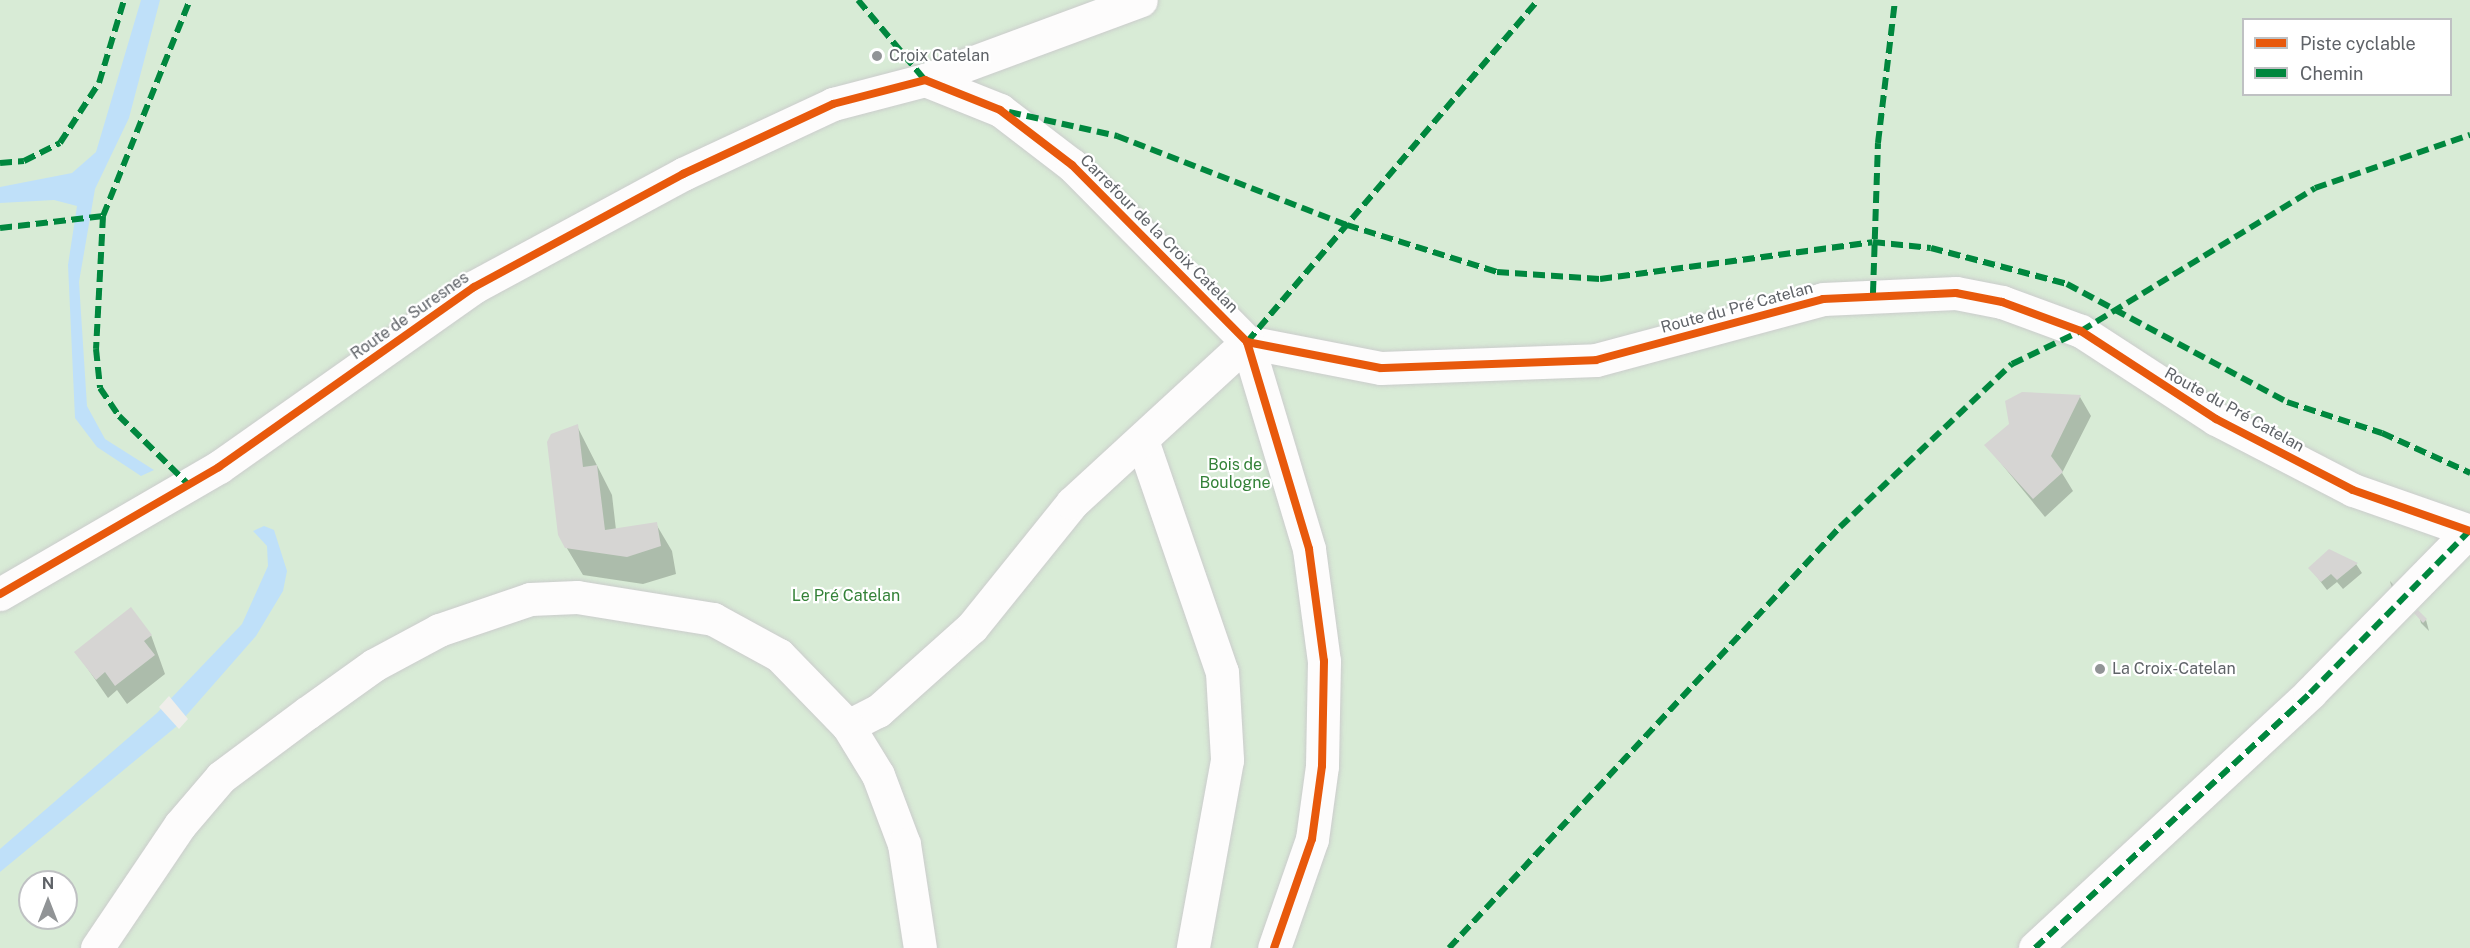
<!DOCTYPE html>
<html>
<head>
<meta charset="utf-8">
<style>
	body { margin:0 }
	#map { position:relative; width:2470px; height:948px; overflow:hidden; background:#efeeea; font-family:"Public Sans",sans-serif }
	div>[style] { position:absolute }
	.green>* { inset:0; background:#d8ebd6 }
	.water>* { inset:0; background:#bfe0f9 }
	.pier>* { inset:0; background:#efeeea }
	.shadow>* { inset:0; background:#0003 }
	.building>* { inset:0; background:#d6d5d3 }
	.roads { filter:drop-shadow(0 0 2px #cbcccc) drop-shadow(0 0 2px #cbcccc) }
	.minor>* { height:33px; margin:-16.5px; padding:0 16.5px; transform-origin:16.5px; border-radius:16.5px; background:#fdfcfc }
	.quiet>* { height:6px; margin-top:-3px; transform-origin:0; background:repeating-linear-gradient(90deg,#00873e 0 12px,transparent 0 18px) }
	.cycleway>* { height:8px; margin:-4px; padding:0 4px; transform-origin:4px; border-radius:4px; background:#e8590c }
	.dots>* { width:16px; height:16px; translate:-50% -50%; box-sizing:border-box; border:3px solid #fff; border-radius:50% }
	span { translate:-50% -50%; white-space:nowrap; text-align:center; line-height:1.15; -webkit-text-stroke:4.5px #fff; paint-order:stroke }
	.poi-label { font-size:16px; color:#5f6368 }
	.left { translate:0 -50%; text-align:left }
	.street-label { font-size:16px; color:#5f6368 }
	.park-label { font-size:16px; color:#348238 }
	.legend { position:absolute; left:2242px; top:18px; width:210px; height:78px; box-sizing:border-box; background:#fff; border:2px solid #bfc1c3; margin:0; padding:8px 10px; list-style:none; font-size:18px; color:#5f6368 }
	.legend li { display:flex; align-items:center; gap:12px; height:30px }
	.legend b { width:30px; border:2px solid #bfc1c3 }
	.north { position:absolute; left:18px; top:870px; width:60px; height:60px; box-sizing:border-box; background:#fff; border:2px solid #bfc1c3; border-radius:50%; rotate:0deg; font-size:16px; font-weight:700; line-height:24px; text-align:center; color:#5f6368 }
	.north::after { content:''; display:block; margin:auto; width:21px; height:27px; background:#919496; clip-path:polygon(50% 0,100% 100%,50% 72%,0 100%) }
</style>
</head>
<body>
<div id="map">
	<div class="green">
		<i style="clip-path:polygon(evenodd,0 0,2470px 0,2470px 948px,0 948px,0 0,2244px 20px,2450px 20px,2450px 94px,2244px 94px,2244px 20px,0 0,30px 882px,66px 882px,66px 918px,30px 918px,30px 882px)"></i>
	</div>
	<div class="water">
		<i style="clip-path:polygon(141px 0,160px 0,129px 118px,95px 189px,79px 282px,87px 406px,105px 439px,154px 470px,141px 476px,97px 447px,75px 418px,68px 265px,77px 206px,54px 200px,0 203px,0 187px,72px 173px,96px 152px)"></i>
		<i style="clip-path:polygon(264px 526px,274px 530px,287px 571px,283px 591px,256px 636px,177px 726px,0 872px,0 849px,157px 713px,242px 624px,268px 566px,267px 546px,253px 531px)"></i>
	</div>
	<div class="pier">
		<i style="clip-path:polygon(169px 696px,188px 719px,179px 729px,159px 707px)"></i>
	</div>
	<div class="shadow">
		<i style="clip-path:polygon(2022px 394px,2080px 397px,2091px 416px,2062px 473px,2073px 491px,2045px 517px,1986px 445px,2010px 425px)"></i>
		<i style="clip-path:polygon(577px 426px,612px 495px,616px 530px,656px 524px,672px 551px,676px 574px,643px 584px,583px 575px,559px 535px)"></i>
		<i style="clip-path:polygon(2356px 564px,2362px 573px,2343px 589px,2337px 582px,2327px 590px,2310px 568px)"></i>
		<i style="clip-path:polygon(2390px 581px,2398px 590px,2393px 592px)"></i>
		<i style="clip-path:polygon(2418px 612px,2426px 620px,2429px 631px,2421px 623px)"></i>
		<i style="clip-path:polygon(151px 635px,165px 674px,127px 704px,117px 690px,108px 698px,76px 652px)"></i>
	</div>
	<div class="building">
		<i style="clip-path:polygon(2022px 392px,2081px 395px,2051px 456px,2063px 472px,2033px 499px,1984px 445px,2009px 424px,2005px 401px)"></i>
		<i style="clip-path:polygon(578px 424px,583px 467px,597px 465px,605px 530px,657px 522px,661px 546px,627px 557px,565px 548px,558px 535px,547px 442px,551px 434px)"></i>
		<i style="clip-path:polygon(2329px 549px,2358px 563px,2337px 580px,2331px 574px,2321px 582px,2308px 568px)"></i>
		<i style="clip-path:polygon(131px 607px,152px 635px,144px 641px,155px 655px,115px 686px,105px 672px,96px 680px,74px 652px)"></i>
		<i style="clip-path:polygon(2418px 610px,2427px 619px,2423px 623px,2414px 613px)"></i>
	</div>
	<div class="roads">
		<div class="minor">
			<i style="left:925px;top:80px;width:81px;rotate:21.8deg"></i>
			<i style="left:1000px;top:110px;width:91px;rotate:37.4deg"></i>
			<i style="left:1072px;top:165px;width:249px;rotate:45.3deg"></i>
			<i style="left:1247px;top:342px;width:216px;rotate:73.3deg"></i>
			<i style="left:1309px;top:549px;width:113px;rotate:82.4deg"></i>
			<i style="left:1324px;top:661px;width:105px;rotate:91.1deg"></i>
			<i style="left:1322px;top:766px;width:74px;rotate:97.8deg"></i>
			<i style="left:1312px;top:839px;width:115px;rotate:109.2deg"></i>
			<i style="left:1247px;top:342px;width:136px;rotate:11deg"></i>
			<i style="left:1381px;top:368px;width:215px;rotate:-2.1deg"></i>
			<i style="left:1596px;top:360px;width:235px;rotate:-15deg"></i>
			<i style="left:1823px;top:299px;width:133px;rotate:-2.6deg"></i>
			<i style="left:1956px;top:293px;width:47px;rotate:11.1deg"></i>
			<i style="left:2002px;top:302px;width:84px;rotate:20.2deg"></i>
			<i style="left:2081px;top:331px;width:161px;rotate:33.1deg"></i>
			<i style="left:2216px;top:419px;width:154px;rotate:27.4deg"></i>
			<i style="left:2353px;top:490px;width:124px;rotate:19.3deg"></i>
			<i style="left:1142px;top:440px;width:245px;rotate:71deg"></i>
			<i style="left:1222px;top:672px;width:88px;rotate:86.7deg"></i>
			<i style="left:1227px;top:760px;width:191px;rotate:100.3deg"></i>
			<i style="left:0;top:594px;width:253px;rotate:-30.1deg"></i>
			<i style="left:219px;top:467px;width:312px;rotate:-35.2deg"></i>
			<i style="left:474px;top:287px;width:238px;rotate:-28.4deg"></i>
			<i style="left:683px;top:174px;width:166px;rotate:-25deg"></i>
			<i style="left:833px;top:104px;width:95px;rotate:-14.6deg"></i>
			<i style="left:925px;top:80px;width:230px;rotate:-20.3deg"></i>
			<i style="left:848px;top:726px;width:34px;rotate:-27deg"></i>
			<i style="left:878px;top:711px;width:126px;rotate:-41.8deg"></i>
			<i style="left:972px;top:627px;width:159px;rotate:-51.1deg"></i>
			<i style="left:1072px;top:503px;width:238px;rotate:-42.6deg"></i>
			<i style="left:97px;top:948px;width:148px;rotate:-56deg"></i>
			<i style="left:180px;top:825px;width:63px;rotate:-49.5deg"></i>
			<i style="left:221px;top:777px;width:107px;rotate:-36.7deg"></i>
			<i style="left:307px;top:713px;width:82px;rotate:-35.6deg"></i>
			<i style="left:374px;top:665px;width:74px;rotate:-28.3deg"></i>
			<i style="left:439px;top:630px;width:96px;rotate:-18.8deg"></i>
			<i style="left:530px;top:599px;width:47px;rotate:-2.4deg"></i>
			<i style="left:577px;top:597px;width:138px;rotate:9.2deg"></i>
			<i style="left:713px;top:619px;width:75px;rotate:28.6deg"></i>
			<i style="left:779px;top:655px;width:99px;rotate:45.8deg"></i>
			<i style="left:848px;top:726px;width:57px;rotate:58.5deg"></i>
			<i style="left:878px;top:775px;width:74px;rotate:69.4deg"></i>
			<i style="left:904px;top:844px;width:105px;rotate:81.3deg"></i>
			<i style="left:2035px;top:948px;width:375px;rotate:-42.8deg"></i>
			<i style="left:2310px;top:693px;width:227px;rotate:-45.5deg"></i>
		</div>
	</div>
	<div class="quiet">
		<i style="left:858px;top:0;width:104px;rotate:50.1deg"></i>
		<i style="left:1009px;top:112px;width:111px;rotate:12.5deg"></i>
		<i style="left:1117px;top:136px;width:247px;rotate:21.2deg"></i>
		<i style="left:1347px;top:225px;width:157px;rotate:17.4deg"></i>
		<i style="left:1497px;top:272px;width:103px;rotate:3.9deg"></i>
		<i style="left:1600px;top:279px;width:275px;rotate:-7.7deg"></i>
		<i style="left:1873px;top:242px;width:58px;rotate:5.9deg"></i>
		<i style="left:1931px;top:248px;width:141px;rotate:14.8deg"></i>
		<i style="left:2067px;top:284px;width:250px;rotate:28.2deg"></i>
		<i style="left:2287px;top:402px;width:100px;rotate:18.1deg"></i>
		<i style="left:2382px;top:433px;width:97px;rotate:24.4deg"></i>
		<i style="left:0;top:163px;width:24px;rotate:-5deg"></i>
		<i style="left:24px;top:161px;width:40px;rotate:-26.6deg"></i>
		<i style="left:60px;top:143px;width:72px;rotate:-57deg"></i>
		<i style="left:99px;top:83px;width:87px;rotate:-73.2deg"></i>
		<i style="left:103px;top:216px;width:133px;rotate:93deg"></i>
		<i style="left:96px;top:349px;width:39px;rotate:84deg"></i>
		<i style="left:100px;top:388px;width:34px;rotate:56deg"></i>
		<i style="left:119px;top:416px;width:97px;rotate:44.6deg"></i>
		<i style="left:0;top:228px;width:104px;rotate:-6.6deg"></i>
		<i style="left:103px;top:216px;width:233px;rotate:-68.1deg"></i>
		<i style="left:1873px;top:293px;width:150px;rotate:-88.1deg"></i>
		<i style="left:1878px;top:143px;width:144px;rotate:-83.2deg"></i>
		<i style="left:1247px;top:342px;width:449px;rotate:-49.6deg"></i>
		<i style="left:1449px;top:948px;width:575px;rotate:-47.12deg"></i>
		<i style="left:1840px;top:527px;width:237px;rotate:-43.5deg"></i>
		<i style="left:2012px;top:364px;width:76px;rotate:-25.6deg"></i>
		<i style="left:2081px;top:331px;width:274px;rotate:-31.4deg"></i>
		<i style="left:2315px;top:188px;width:164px;rotate:-18.9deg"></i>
		<i style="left:2035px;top:948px;width:375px;rotate:-42.8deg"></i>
		<i style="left:2310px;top:693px;width:227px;rotate:-45.5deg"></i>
	</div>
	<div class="cycleway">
		<i style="left:1247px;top:342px;width:136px;rotate:11deg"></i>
		<i style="left:1381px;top:368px;width:215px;rotate:-2.1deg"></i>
		<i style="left:1596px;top:360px;width:235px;rotate:-15deg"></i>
		<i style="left:1823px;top:299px;width:133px;rotate:-2.6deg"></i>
		<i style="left:1956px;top:293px;width:47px;rotate:11.1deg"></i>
		<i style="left:2002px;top:302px;width:84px;rotate:20.2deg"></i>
		<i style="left:2081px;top:331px;width:161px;rotate:33.1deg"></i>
		<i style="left:2216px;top:419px;width:154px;rotate:27.4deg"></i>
		<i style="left:2353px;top:490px;width:124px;rotate:19.3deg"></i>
		<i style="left:0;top:594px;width:253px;rotate:-30.1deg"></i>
		<i style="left:219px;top:467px;width:312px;rotate:-35.2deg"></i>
		<i style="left:474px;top:287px;width:238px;rotate:-28.4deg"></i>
		<i style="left:683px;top:174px;width:166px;rotate:-25deg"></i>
		<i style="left:833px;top:104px;width:95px;rotate:-14.6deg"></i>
		<i style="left:925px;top:80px;width:81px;rotate:21.8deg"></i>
		<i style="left:1000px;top:110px;width:91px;rotate:37.4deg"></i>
		<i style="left:1072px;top:165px;width:249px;rotate:45.3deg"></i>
		<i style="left:1247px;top:342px;width:216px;rotate:73.3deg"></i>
		<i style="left:1309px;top:549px;width:113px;rotate:82.4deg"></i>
		<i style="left:1324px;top:661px;width:105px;rotate:91.1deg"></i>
		<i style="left:1322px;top:766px;width:74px;rotate:97.8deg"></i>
		<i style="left:1312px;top:839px;width:115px;rotate:109.2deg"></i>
	</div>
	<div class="dots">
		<i style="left:877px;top:56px;background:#919496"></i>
		<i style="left:2100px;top:669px;background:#919496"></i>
	</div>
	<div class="poi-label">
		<span class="left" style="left:889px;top:56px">Croix Catelan</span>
		<span class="left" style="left:2112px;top:669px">La Croix-Catelan</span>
	</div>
	<div class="street-label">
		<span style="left:1159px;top:234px;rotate:45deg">Carrefour de la Croix Catelan</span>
		<span style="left:1737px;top:308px;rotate:-15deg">Route du Pré Catelan</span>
		<span style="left:410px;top:316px;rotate:-35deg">Route de Suresnes</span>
		<span style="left:2234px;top:410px;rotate:29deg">Route du Pré Catelan</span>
	</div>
	<div class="park-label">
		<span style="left:1235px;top:474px">Bois de<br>Boulogne</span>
		<span style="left:846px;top:596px">Le Pré Catelan</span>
	</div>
	<ul class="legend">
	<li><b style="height:8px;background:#e8590c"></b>Piste cyclable</li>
	<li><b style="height:8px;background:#00873e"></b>Chemin</li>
	</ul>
	<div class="north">N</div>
</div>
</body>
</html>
